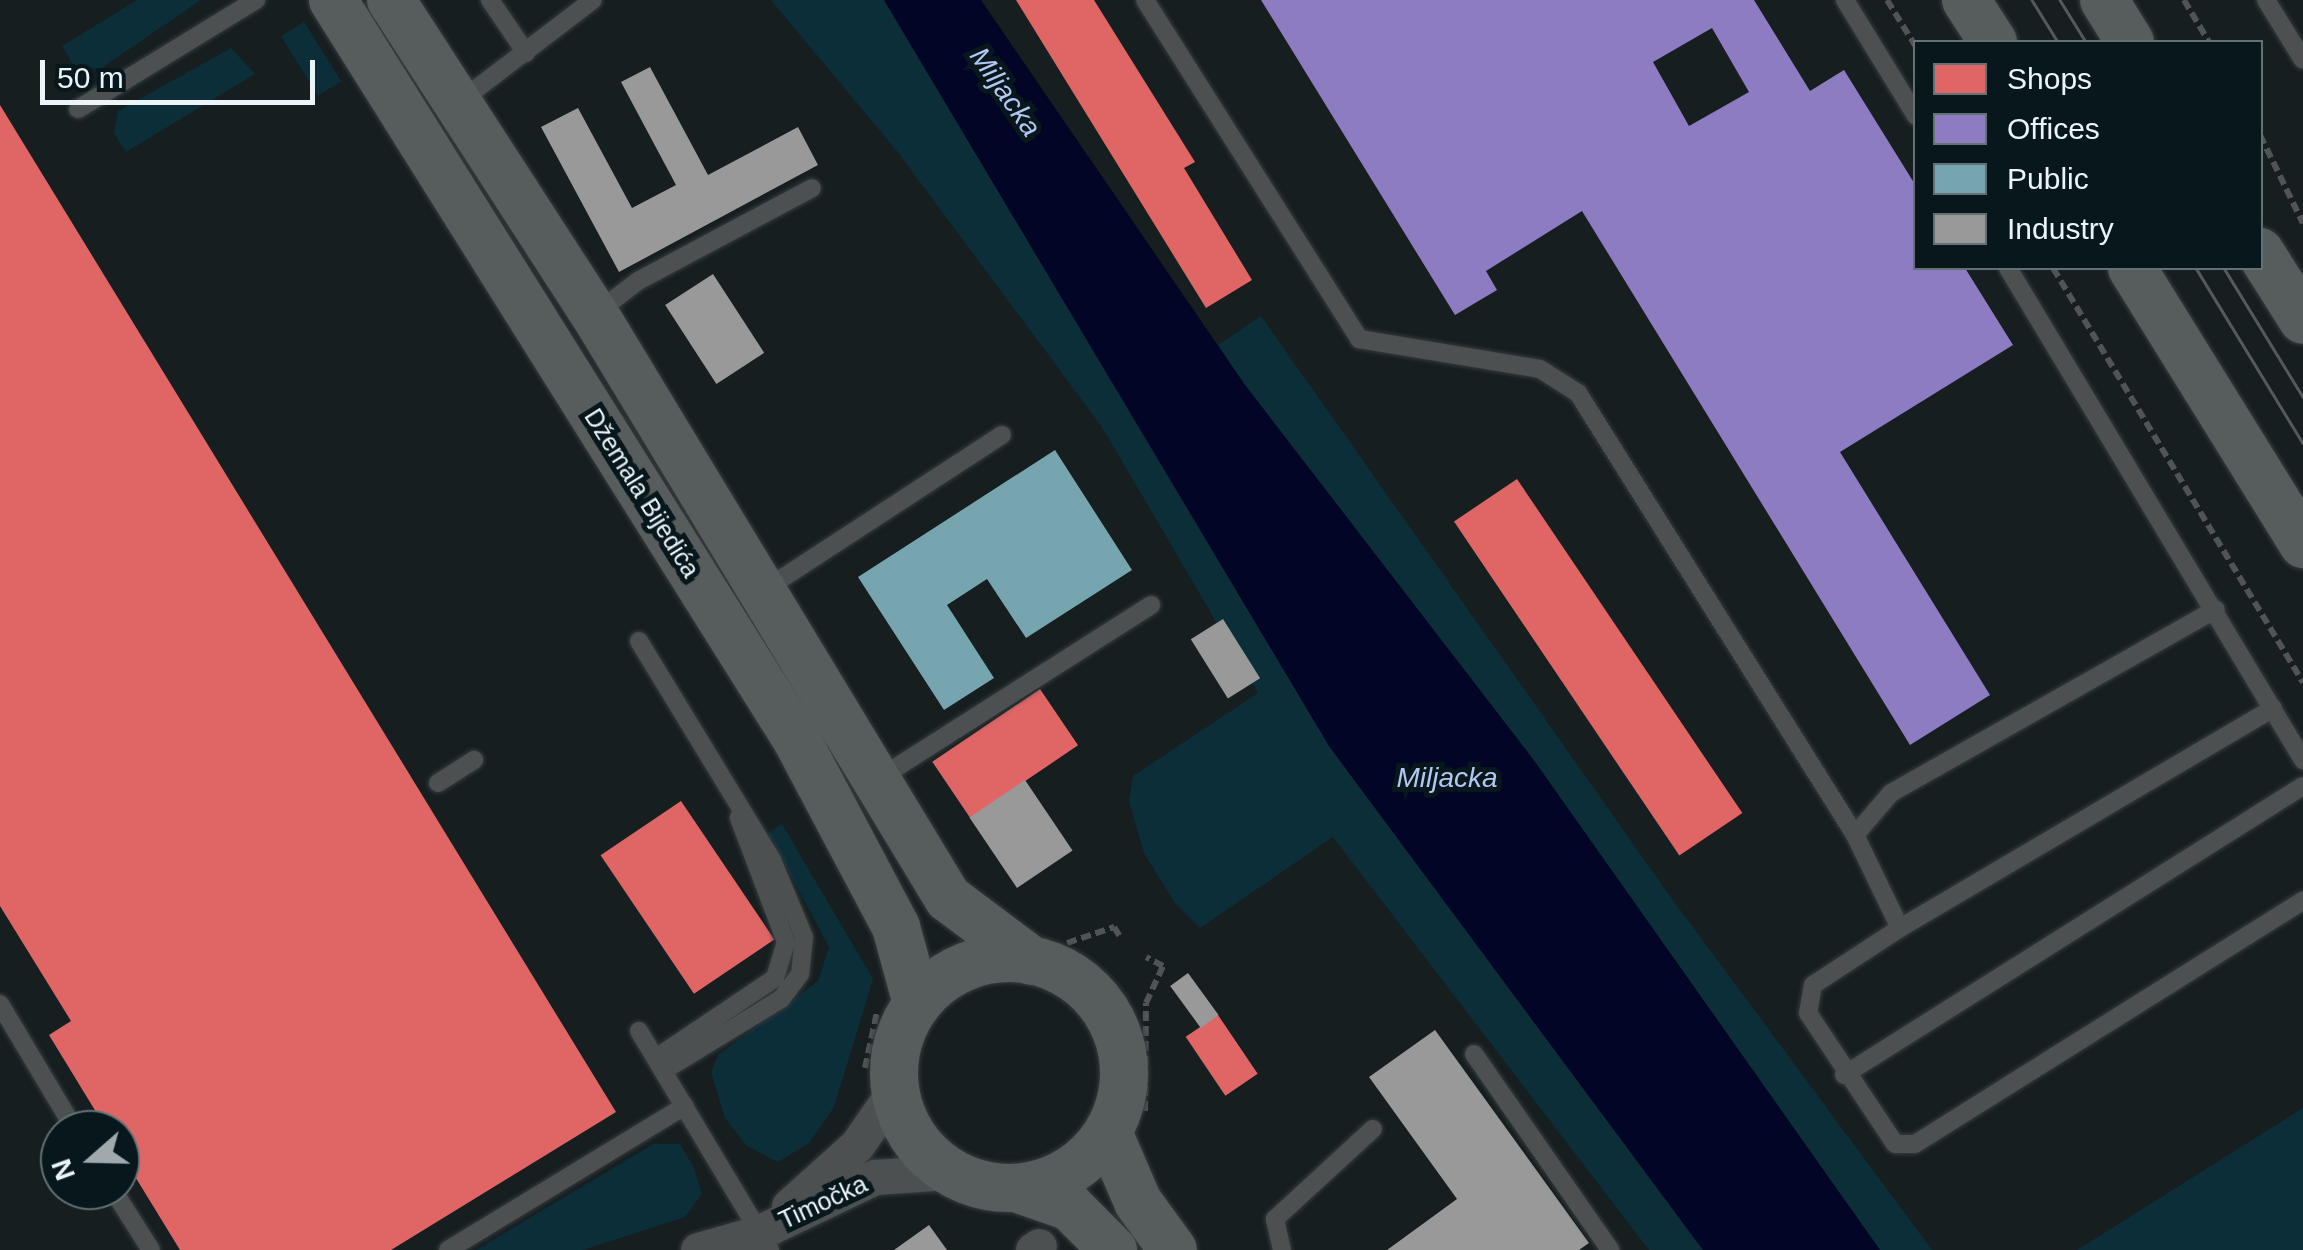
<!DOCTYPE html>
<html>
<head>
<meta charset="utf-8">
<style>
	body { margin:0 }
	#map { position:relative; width:2303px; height:1250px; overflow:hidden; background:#161e20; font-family:Helvetica,sans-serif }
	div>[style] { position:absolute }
	.green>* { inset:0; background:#0c2e39; transform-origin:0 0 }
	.water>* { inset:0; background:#020526 }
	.shops>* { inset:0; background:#e06666; transform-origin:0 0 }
	.offices>* { inset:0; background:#8e7cc3 }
	.public>* { inset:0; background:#76a5af }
	.industry>* { inset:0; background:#999; transform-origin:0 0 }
	.path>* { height:6px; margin-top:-3px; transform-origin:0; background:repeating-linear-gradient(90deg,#515456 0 10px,transparent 0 15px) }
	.roads { filter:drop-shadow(0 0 2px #353b3e) drop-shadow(0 0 2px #353b3e) }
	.lane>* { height:18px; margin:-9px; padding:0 9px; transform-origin:9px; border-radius:9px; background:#4d5050 }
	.street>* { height:35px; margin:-17.5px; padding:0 17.5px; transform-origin:17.5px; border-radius:17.5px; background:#4d5050 }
	.secondary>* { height:48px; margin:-24px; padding:0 24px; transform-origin:24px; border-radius:24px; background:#575c5c }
	.secondary>.ring { margin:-24px; padding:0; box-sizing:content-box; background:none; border:48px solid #575c5c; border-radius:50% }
	.tram>* { height:2.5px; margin:-1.25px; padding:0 1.25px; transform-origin:1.25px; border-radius:1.25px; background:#545a5a }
	span { translate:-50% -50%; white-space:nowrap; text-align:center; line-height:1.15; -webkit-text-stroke:10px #08171c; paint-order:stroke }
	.street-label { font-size:25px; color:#ebf5f9 }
	.water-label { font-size:28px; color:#b2c7f3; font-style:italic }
	.legend { position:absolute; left:1913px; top:40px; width:350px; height:230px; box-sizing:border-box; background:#08171c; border:2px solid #637074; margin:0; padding:12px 18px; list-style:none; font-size:30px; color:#ebf5f9 }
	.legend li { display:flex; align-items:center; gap:20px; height:50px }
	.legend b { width:50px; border:2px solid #637074 }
	.north { position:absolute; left:40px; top:1110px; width:100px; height:100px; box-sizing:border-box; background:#08171c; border:2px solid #637074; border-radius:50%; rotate:250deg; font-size:28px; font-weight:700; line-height:40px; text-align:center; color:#ebf5f9 }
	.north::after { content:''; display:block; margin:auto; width:35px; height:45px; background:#a0aaad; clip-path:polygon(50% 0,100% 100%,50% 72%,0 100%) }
	.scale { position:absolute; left:40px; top:60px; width:275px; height:45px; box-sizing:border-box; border:5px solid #ebf5f9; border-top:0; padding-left:12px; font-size:30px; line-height:35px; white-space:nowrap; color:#ebf5f9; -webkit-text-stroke:8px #08171c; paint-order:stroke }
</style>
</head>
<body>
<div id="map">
	<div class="green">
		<i style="clip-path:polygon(137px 0,201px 0,100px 69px,74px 66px,62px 46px)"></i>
		<i style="clip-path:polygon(771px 0,884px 0,1329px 746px,1703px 1250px,1649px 1250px,1333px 837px,1200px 928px,1175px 903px,1144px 853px,1129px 801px,1133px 776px,1258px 693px,1102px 427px,897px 151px)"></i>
		<i style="left:304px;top:22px;width:70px;height:27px;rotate:58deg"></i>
		<i style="clip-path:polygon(231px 48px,255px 74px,126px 152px,114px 133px,118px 111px)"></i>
		<i style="clip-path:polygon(1261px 316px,1667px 892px,1932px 1250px,1880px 1250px,1533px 759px,1245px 385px,1218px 345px)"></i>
		<i style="clip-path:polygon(782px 824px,873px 979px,834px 1107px,809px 1143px,778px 1162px,747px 1146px,725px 1118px,711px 1072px,718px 1055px,818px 981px,829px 947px,768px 833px)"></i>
		<i style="clip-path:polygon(2303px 1108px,2303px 1250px,2077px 1250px)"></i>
		<i style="clip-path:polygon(653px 1144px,680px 1144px,693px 1166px,702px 1194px,685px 1217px,583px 1250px,476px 1250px)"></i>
	</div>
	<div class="water">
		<i style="clip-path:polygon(884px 0,981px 0,1245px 385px,1533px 759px,1880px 1250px,1703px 1250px,1329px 746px)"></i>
	</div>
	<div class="shops">
		<i style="clip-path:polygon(1016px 0,1094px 0,1195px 162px,1184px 168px,1252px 280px,1206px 308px)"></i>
		<i style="clip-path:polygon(0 105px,616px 1112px,391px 1250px,180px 1250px,120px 1152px,120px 1130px,107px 1130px,49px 1035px,71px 1021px,0 906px)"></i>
		<i style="left:1517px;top:479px;width:403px;height:76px;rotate:56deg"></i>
		<i style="left:1040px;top:689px;width:68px;height:130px;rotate:56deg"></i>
		<i style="left:681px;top:801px;width:167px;height:97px;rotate:56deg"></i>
		<i style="left:1218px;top:1015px;width:71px;height:39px;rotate:56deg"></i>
	</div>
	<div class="offices">
		<i style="clip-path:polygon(evenodd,1261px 0,1754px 0,1810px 91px,1844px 70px,1916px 186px,1916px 268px,1965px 268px,2013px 345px,1840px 452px,1990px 695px,1910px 745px,1582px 211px,1486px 271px,1497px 290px,1455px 315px,1261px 0,1712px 28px,1749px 92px,1689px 126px,1653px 62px,1712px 28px)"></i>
	</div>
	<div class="public">
		<i style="clip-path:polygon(1055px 450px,1132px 570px,1026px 638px,987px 579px,947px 605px,994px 678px,944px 710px,858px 577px)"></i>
	</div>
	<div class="industry">
		<i style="clip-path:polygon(650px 67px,708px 175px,798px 127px,818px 165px,619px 272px,541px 127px,578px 108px,632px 208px,676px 185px,621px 82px)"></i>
		<i style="left:713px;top:274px;width:94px;height:57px;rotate:57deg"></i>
		<i style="left:1223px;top:619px;width:70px;height:38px;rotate:58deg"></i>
		<i style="left:1025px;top:780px;width:85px;height:67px;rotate:56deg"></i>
		<i style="left:1188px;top:973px;width:52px;height:22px;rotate:54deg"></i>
		<i style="clip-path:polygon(1435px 1030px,1589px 1243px,1579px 1250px,1387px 1250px,1457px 1199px,1369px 1077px)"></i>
		<i style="clip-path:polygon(929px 1225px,947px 1250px,894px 1250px)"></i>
	</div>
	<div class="path">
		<i style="left:1887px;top:0;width:55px;rotate:58.3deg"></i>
		<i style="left:2184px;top:0;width:49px;rotate:59.2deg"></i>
		<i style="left:2260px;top:135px;width:98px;rotate:64deg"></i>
		<i style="left:2053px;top:268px;width:484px;rotate:58.9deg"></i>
		<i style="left:1067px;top:943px;width:50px;rotate:-18.8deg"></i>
		<i style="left:1114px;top:927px;width:13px;rotate:58deg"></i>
		<i style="left:865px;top:1068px;width:57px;rotate:-77.9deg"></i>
		<i style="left:1145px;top:1111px;width:108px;rotate:-89.5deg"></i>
		<i style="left:1146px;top:1003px;width:41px;rotate:-65.3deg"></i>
		<i style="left:1163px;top:966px;width:19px;rotate:-152deg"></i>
	</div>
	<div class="roads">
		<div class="lane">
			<i style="left:490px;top:0;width:64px;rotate:55.8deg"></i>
			<i style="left:1145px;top:0;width:401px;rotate:57.7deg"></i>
			<i style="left:1359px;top:339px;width:183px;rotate:9.4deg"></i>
			<i style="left:1540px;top:369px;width:45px;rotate:32.3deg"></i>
			<i style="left:1578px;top:393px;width:522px;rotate:57.92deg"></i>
			<i style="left:1855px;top:835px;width:103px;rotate:64.2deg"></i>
			<i style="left:1900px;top:928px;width:433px;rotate:-30.5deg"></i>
			<i style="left:1845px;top:0;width:136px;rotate:58.5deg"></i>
			<i style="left:2266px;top:0;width:70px;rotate:58.3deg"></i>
			<i style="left:459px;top:102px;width:168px;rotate:-37.3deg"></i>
			<i style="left:78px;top:109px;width:209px;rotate:-31.5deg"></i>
			<i style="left:2008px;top:268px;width:574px;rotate:59.05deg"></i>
			<i style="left:595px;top:314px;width:54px;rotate:-37.5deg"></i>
			<i style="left:638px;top:281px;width:197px;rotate:-28.1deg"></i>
			<i style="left:764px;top:590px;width:284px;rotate:-33.1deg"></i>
			<i style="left:639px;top:641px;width:256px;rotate:58.7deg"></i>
			<i style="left:772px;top:860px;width:83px;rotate:67.4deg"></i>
			<i style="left:804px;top:937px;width:37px;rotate:96deg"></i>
			<i style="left:800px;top:974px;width:31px;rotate:127deg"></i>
			<i style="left:781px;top:999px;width:138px;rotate:148.6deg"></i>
			<i style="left:878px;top:779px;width:324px;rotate:-32.5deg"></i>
			<i style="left:438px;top:783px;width:43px;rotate:-32.6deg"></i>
			<i style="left:1855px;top:835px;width:55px;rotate:-49.4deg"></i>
			<i style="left:1891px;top:793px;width:373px;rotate:-29.5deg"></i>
			<i style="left:1900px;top:928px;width:104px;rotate:146.8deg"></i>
			<i style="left:1813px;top:985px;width:28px;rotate:100deg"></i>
			<i style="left:1808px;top:1013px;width:157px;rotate:56.4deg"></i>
			<i style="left:1895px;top:1144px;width:20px"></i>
			<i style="left:1915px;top:1144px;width:458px;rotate:-32.1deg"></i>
			<i style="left:0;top:1004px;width:147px;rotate:59.2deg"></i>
			<i style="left:639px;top:1031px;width:255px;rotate:59.1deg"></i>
			<i style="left:1474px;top:1054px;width:239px;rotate:55.2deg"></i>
			<i style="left:656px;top:1058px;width:143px;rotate:-33.9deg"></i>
			<i style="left:775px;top:978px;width:38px;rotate:-73deg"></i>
			<i style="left:786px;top:942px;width:133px;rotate:-110.8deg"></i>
			<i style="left:1844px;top:1075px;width:542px;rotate:-32.2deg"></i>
			<i style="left:113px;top:1190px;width:71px;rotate:57.7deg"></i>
			<i style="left:448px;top:1250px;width:277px;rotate:-31.3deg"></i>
			<i style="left:1282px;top:1250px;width:32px;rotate:-103deg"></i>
			<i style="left:1275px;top:1219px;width:133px;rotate:-42.6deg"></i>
		</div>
		<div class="street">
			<i style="left:789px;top:1206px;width:91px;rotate:-41.9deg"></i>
			<i style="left:857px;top:1145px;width:67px;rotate:-55.4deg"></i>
			<i style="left:698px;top:1250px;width:62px;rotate:-15.8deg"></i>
			<i style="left:758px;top:1233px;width:130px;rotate:-25.6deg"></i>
			<i style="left:875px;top:1177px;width:74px;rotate:-3.9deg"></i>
			<i style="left:1033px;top:1250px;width:7px;rotate:-34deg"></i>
		</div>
		<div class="secondary">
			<i style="left:333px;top:0;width:873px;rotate:57.91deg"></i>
			<i style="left:797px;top:740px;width:212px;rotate:62.1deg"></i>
			<i style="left:896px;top:927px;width:80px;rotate:74.7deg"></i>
			<i style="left:391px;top:0;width:375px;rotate:57.1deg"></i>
			<i style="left:595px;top:315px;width:682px;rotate:58.81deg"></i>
			<i style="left:948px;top:898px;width:105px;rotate:36.9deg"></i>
			<i style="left:1966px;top:0;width:50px;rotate:57.3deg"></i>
			<i style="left:2104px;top:0;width:49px;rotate:58.2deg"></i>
			<i style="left:2260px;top:252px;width:80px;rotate:57.7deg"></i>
			<i style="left:2132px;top:268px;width:325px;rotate:58.2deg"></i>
			<i class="ring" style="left:894px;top:958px;width:182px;height:182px"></i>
			<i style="left:1108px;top:1132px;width:76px;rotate:66.8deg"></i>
			<i style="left:1138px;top:1202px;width:59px;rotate:53.9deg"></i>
			<i style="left:1019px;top:1189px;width:54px;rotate:19.4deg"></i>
			<i style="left:1070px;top:1207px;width:61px;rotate:45deg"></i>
		</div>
	</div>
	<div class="tram">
		<i style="left:2032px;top:0;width:49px;rotate:58.2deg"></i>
		<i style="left:2060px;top:0;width:49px;rotate:58.2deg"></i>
		<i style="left:2196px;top:268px;width:205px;rotate:58.6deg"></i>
		<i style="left:2224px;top:268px;width:151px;rotate:58.5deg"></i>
	</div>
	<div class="street-label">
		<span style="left:642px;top:493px;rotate:58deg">Džemala Bijedića</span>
		<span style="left:823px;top:1202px;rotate:-25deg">Timočka</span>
	</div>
	<div class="water-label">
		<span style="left:1005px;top:92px;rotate:55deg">Miljacka</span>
		<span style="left:1447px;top:778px">Miljacka</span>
	</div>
	<ul class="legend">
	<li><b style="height:28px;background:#e06666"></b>Shops</li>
	<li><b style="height:28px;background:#8e7cc3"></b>Offices</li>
	<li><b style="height:28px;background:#76a5af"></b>Public</li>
	<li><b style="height:28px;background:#999"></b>Industry</li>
	</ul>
	<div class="north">N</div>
	<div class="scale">50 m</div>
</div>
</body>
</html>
